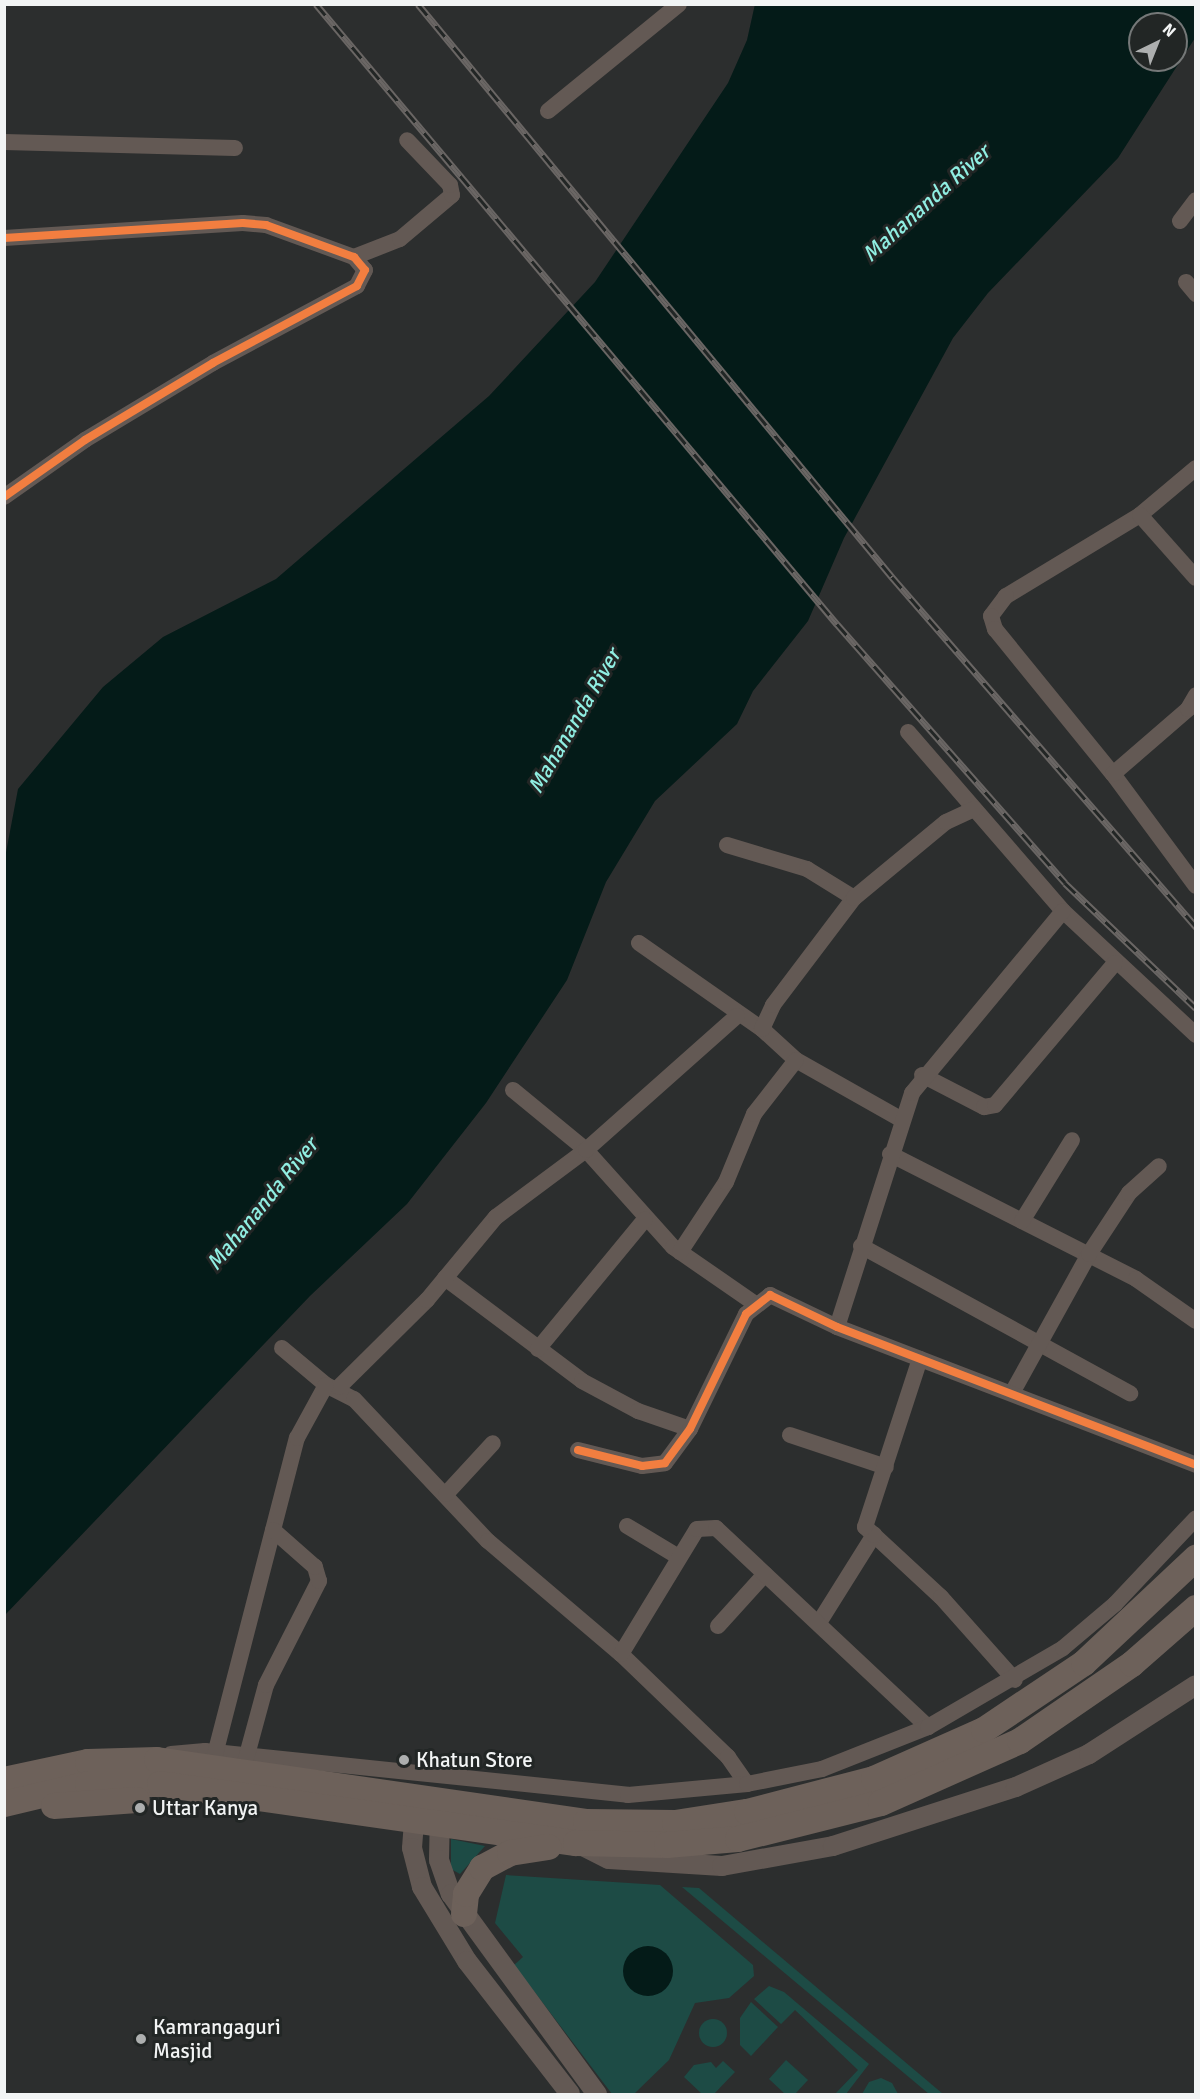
<!DOCTYPE html>
<html>
<head>
<meta charset="utf-8">
<style>
	body { margin:0 }
	#map { position:relative; width:1200px; height:2099px; overflow:hidden; background:#2c2e2e; font-family:Signika,sans-serif }
	div>[style] { position:absolute }
	.green>* { inset:0; background:#1d4b45 }
	.round { border-radius:50% }
	.water>* { inset:0; background:#041b18 }
	.minor>* { height:16px; margin:-8px; padding:0 8px; transform-origin:8px; border-radius:8px; background:#635954 }
	.tertiary>* { height:20px; margin:-10px; padding:0 10px; transform-origin:10px; border-radius:10px; background:#635954 }
	.primary>* { height:26px; margin:-13px; padding:0 13px; transform-origin:13px; border-radius:13px; background:#6d615a }
	.rail>* { height:7px; margin-top:-3.5px; transform-origin:0; background:repeating-linear-gradient(90deg,#222625 0 14px,#6a6664 0 28px); box-sizing:border-box; border-block:2px solid #6a6664 }
	.cycleway>* { height:8px; margin:-4px; padding:0 4px; transform-origin:4px; border-radius:4px; background:#f27e40 }
	.dots>* { width:16px; height:16px; translate:-50% -50%; box-sizing:border-box; border:3px solid #222625; border-radius:50% }
	span { translate:-50% -50%; white-space:nowrap; text-align:center; line-height:1.15; -webkit-text-stroke:6px #222625; paint-order:stroke }
	.poi-label { font-size:21px; color:#f2f4f4 }
	.left { translate:0 -50%; text-align:left }
	.water-label { font-size:22px; color:#90eee2; font-style:italic }
	.frame { position:absolute; inset:0; border:6px solid #f2f4f4; pointer-events:none }
	.north { position:absolute; left:1128px; top:12px; width:60px; height:60px; box-sizing:border-box; background:#222625; border:2px solid #757878; border-radius:50%; rotate:43deg; font-size:16px; font-weight:700; line-height:24px; text-align:center; color:#f2f4f4 }
	.north::after { content:''; display:block; margin:auto; width:21px; height:27px; background:#adafaf; clip-path:polygon(50% 0,100% 100%,50% 72%,0 100%) }
</style>
</head>
<body>
<div id="map">
	<div class="green">
		<i style="clip-path:polygon(451px 1839px,485px 1846px,460px 1874px,451px 1869px)"></i>
		<i style="clip-path:polygon(506px 1875px,660px 1885px,753px 1965px,754px 1976px,729px 1998px,695px 2003px,669px 2060px,634px 2094px,612px 2094px,514px 1965px,523px 1957px,495px 1923px)"></i>
		<i style="clip-path:polygon(682px 1887px,699px 1888px,943px 2094px,929px 2094px)"></i>
		<i style="clip-path:polygon(769px 1986px,784px 1992px,869px 2064px,846px 2094px,835px 2094px,858px 2070px,795px 2010px,781px 2024px,754px 1999px)"></i>
		<i style="clip-path:polygon(751px 2002px,778px 2027px,751px 2056px,740px 2045px,740px 2018px)"></i>
		<i class="round" style="left:699px;top:2019px;width:28px;height:28px"></i>
		<i style="clip-path:polygon(786px 2060px,808px 2080px,795px 2094px,785px 2094px,769px 2079px)"></i>
		<i style="clip-path:polygon(723px 2061px,735px 2072px,714px 2094px,702px 2094px,684px 2077px,694px 2065px,711px 2062px,716px 2068px)"></i>
		<i style="clip-path:polygon(881px 2078px,892px 2083px,898px 2094px,862px 2094px,869px 2082px)"></i>
	</div>
	<div class="water">
		<i style="clip-path:polygon(evenodd,755px 4px,1195px 5px,1195px 38px,1118px 158px,988px 293px,953px 338px,844px 538px,808px 621px,753px 691px,737px 724px,655px 801px,606px 882px,567px 980px,486px 1103px,407px 1204px,310px 1296px,5px 1615px,4px 863px,18px 789px,103px 687px,163px 637px,276px 579px,489px 396px,595px 282px,728px 83px,747px 40px,755px 4px,1140px 24px,1176px 24px,1176px 60px,1140px 60px,1140px 24px)"></i>
		<i class="round" style="left:623px;top:1946px;width:50px;height:50px"></i>
	</div>
	<div class="minor">
		<i style="left:548px;top:111px;width:169px;rotate:-39.2deg"></i>
		<i style="left:4px;top:142px;width:231px;rotate:1.5deg"></i>
		<i style="left:1180px;top:221px;width:26px;rotate:-53deg"></i>
		<i style="left:4px;top:238px;width:239px;rotate:-3.6deg"></i>
		<i style="left:243px;top:223px;width:23px;rotate:5deg"></i>
		<i style="left:266px;top:225px;width:94px;rotate:20deg"></i>
		<i style="left:354px;top:257px;width:17px;rotate:50deg"></i>
		<i style="left:365px;top:270px;width:18px;rotate:117deg"></i>
		<i style="left:357px;top:286px;width:163px;rotate:151.9deg"></i>
		<i style="left:213px;top:363px;width:149px;rotate:149deg"></i>
		<i style="left:85px;top:440px;width:99px;rotate:144.9deg"></i>
		<i style="left:354px;top:257px;width:49px;rotate:-21.4deg"></i>
		<i style="left:400px;top:239px;width:68px;rotate:-40.2deg"></i>
		<i style="left:452px;top:195px;width:10px;rotate:-101deg"></i>
		<i style="left:450px;top:185px;width:62px;rotate:-133.7deg"></i>
		<i style="left:1186px;top:282px;width:16px;rotate:50deg"></i>
		<i style="left:1196px;top:468px;width:73px;rotate:140deg"></i>
		<i style="left:1140px;top:515px;width:157px;rotate:148.8deg"></i>
		<i style="left:1006px;top:596px;width:25px;rotate:127deg"></i>
		<i style="left:991px;top:616px;width:14px;rotate:73deg"></i>
		<i style="left:995px;top:629px;width:187px;rotate:50.9deg"></i>
		<i style="left:1113px;top:774px;width:139px;rotate:53.5deg"></i>
		<i style="left:1140px;top:515px;width:84px;rotate:48.4deg"></i>
		<i style="left:908px;top:732px;width:237px;rotate:49.1deg"></i>
		<i style="left:1063px;top:911px;width:182px;rotate:43deg"></i>
		<i style="left:1113px;top:774px;width:99px;rotate:-40.9deg"></i>
		<i style="left:1188px;top:709px;width:16px;rotate:-60deg"></i>
		<i style="left:727px;top:845px;width:84px;rotate:16.7deg"></i>
		<i style="left:807px;top:869px;width:55px;rotate:31.7deg"></i>
		<i style="left:639px;top:943px;width:150px;rotate:35deg"></i>
		<i style="left:762px;top:1029px;width:46px;rotate:42.4deg"></i>
		<i style="left:796px;top:1060px;width:122px;rotate:29.5deg"></i>
		<i style="left:762px;top:1029px;width:26px;rotate:-65deg"></i>
		<i style="left:773px;top:1005px;width:134px;rotate:-52.9deg"></i>
		<i style="left:854px;top:898px;width:119px;rotate:-39.6deg"></i>
		<i style="left:946px;top:822px;width:31px;rotate:-25deg"></i>
		<i style="left:922px;top:1075px;width:70px;rotate:27.3deg"></i>
		<i style="left:984px;top:1107px;width:11px;rotate:-10deg"></i>
		<i style="left:995px;top:1105px;width:186px;rotate:-49.8deg"></i>
		<i style="left:513px;top:1090px;width:94px;rotate:39.4deg"></i>
		<i style="left:586px;top:1150px;width:130px;rotate:48.1deg"></i>
		<i style="left:673px;top:1247px;width:98px;rotate:34.7deg"></i>
		<i style="left:890px;top:1154px;width:276px;rotate:26.9deg"></i>
		<i style="left:1136px;top:1279px;width:73px;rotate:35deg"></i>
		<i style="left:1022px;top:1221px;width:95px;rotate:-58.3deg"></i>
		<i style="left:861px;top:1246px;width:307px;rotate:28.7deg"></i>
		<i style="left:680px;top:1252px;width:84px;rotate:-56.7deg"></i>
		<i style="left:726px;top:1182px;width:74px;rotate:-67.6deg"></i>
		<i style="left:754px;top:1114px;width:68px;rotate:-52.1deg"></i>
		<i style="left:445px;top:1278px;width:171px;rotate:36.9deg"></i>
		<i style="left:582px;top:1381px;width:64px;rotate:28.2deg"></i>
		<i style="left:638px;top:1411px;width:55px;rotate:19.1deg"></i>
		<i style="left:837px;top:1327px;width:246px;rotate:-72.2deg"></i>
		<i style="left:912px;top:1093px;width:236px;rotate:-50.3deg"></i>
		<i style="left:282px;top:1348px;width:57px;rotate:40.1deg"></i>
		<i style="left:326px;top:1385px;width:31px;rotate:27deg"></i>
		<i style="left:354px;top:1399px;width:195px;rotate:46.7deg"></i>
		<i style="left:488px;top:1541px;width:175px;rotate:40.4deg"></i>
		<i style="left:621px;top:1654px;width:149px;rotate:43.9deg"></i>
		<i style="left:728px;top:1757px;width:33px;rotate:55deg"></i>
		<i style="left:538px;top:1349px;width:168px;rotate:-50.5deg"></i>
		<i style="left:339px;top:1387px;width:124px;rotate:-44.7deg"></i>
		<i style="left:427px;top:1300px;width:108px;rotate:-50.3deg"></i>
		<i style="left:496px;top:1217px;width:112px;rotate:-36.7deg"></i>
		<i style="left:586px;top:1150px;width:202px;rotate:-41.6deg"></i>
		<i style="left:1012px;top:1393px;width:159px;rotate:-61deg"></i>
		<i style="left:1089px;top:1254px;width:73px;rotate:-56.7deg"></i>
		<i style="left:1129px;top:1193px;width:40px;rotate:-42deg"></i>
		<i style="left:790px;top:1435px;width:101px;rotate:18.4deg"></i>
		<i style="left:578px;top:1450px;width:66px;rotate:14deg"></i>
		<i style="left:642px;top:1466px;width:23px;rotate:-7deg"></i>
		<i style="left:665px;top:1463px;width:42px;rotate:-53.7deg"></i>
		<i style="left:690px;top:1429px;width:128px;rotate:-64deg"></i>
		<i style="left:746px;top:1314px;width:31px;rotate:-38deg"></i>
		<i style="left:770px;top:1295px;width:74px;rotate:25.5deg"></i>
		<i style="left:837px;top:1327px;width:385px;rotate:21deg"></i>
		<i style="left:446px;top:1494px;width:69px;rotate:-47.3deg"></i>
		<i style="left:627px;top:1526px;width:58px;rotate:31deg"></i>
		<i style="left:874px;top:1535px;width:91px;rotate:42.8deg"></i>
		<i style="left:941px;top:1597px;width:111px;rotate:48.3deg"></i>
		<i style="left:820px;top:1621px;width:102px;rotate:-57.9deg"></i>
		<i style="left:874px;top:1535px;width:12px;rotate:-138deg"></i>
		<i style="left:865px;top:1527px;width:177px;rotate:-71.9deg"></i>
		<i style="left:718px;top:1626px;width:70px;rotate:-47.9deg"></i>
		<i style="left:621px;top:1654px;width:146px;rotate:-58.7deg"></i>
		<i style="left:697px;top:1529px;width:19px;rotate:-3deg"></i>
		<i style="left:716px;top:1528px;width:291px;rotate:43.2deg"></i>
		<i style="left:171px;top:1754px;width:34px;rotate:-5deg"></i>
		<i style="left:205px;top:1751px;width:425px;rotate:5.9deg"></i>
		<i style="left:628px;top:1795px;width:120px;rotate:-5.3deg"></i>
		<i style="left:747px;top:1784px;width:76px;rotate:-11.3deg"></i>
		<i style="left:822px;top:1769px;width:114px;rotate:-21.6deg"></i>
		<i style="left:928px;top:1727px;width:156px;rotate:-30.3deg"></i>
		<i style="left:1063px;top:1648px;width:68px;rotate:-40.2deg"></i>
		<i style="left:1115px;top:1604px;width:118px;rotate:-46.7deg"></i>
		<i style="left:213px;top:1762px;width:335px;rotate:-75.5deg"></i>
		<i style="left:297px;top:1438px;width:60px;rotate:-61.3deg"></i>
		<i style="left:244px;top:1766px;width:84px;rotate:-74.8deg"></i>
		<i style="left:266px;top:1685px;width:117px;rotate:-63deg"></i>
		<i style="left:319px;top:1581px;width:15px;rotate:-106deg"></i>
		<i style="left:315px;top:1567px;width:56px;rotate:-138.6deg"></i>
	</div>
	<div class="tertiary">
		<i style="left:415px;top:1808px;width:40px;rotate:94.3deg"></i>
		<i style="left:412px;top:1848px;width:40px;rotate:75.6deg"></i>
		<i style="left:422px;top:1887px;width:87px;rotate:58.7deg"></i>
		<i style="left:467px;top:1961px;width:168px;rotate:52.2deg"></i>
		<i style="left:440px;top:1811px;width:49px;rotate:91.2deg"></i>
		<i style="left:439px;top:1860px;width:36px;rotate:71deg"></i>
		<i style="left:451px;top:1894px;width:248px;rotate:53.9deg"></i>
		<i style="left:581px;top:1845px;width:31px;rotate:27deg"></i>
		<i style="left:609px;top:1859px;width:113px;rotate:3.5deg"></i>
		<i style="left:722px;top:1866px;width:113px;rotate:-10.2deg"></i>
		<i style="left:833px;top:1846px;width:192px;rotate:-17.9deg"></i>
		<i style="left:1016px;top:1787px;width:80px;rotate:-24.3deg"></i>
		<i style="left:1089px;top:1754px;width:127px;rotate:-32.8deg"></i>
	</div>
	<div class="primary">
		<i style="left:4px;top:1780px;width:86px;rotate:-12.1deg"></i>
		<i style="left:88px;top:1762px;width:69px;rotate:-1.7deg"></i>
		<i style="left:157px;top:1760px;width:433px;rotate:8.2deg"></i>
		<i style="left:586px;top:1822px;width:89px;rotate:0.6deg"></i>
		<i style="left:675px;top:1823px;width:73px;rotate:-8.7deg"></i>
		<i style="left:747px;top:1812px;width:131px;rotate:-14.6deg"></i>
		<i style="left:874px;top:1779px;width:120px;rotate:-24deg"></i>
		<i style="left:984px;top:1730px;width:120px;rotate:-33.8deg"></i>
		<i style="left:1084px;top:1663px;width:154px;rotate:-43.2deg"></i>
		<i style="left:4px;top:1804px;width:86px;rotate:-13.4deg"></i>
		<i style="left:88px;top:1784px;width:72px"></i>
		<i style="left:160px;top:1784px;width:420px;rotate:8.1deg"></i>
		<i style="left:576px;top:1843px;width:91px;rotate:1.3deg"></i>
		<i style="left:667px;top:1845px;width:71px;rotate:-4.8deg"></i>
		<i style="left:738px;top:1839px;width:147px;rotate:-14.1deg"></i>
		<i style="left:881px;top:1803px;width:152px;rotate:-24deg"></i>
		<i style="left:1020px;top:1741px;width:136px;rotate:-34.5deg"></i>
		<i style="left:1132px;top:1664px;width:85px;rotate:-41.2deg"></i>
		<i style="left:54px;top:1806px;width:83px;rotate:-4.1deg"></i>
		<i style="left:464px;top:1914px;width:20px;rotate:-84deg"></i>
		<i style="left:466px;top:1894px;width:31px;rotate:-58deg"></i>
		<i style="left:482px;top:1868px;width:32px;rotate:-28deg"></i>
		<i style="left:510px;top:1853px;width:39px;rotate:-9deg"></i>
	</div>
	<div class="rail">
		<i style="left:316px;top:4px;width:810px;rotate:49.96deg"></i>
		<i style="left:837px;top:624px;width:345px;rotate:48.6deg"></i>
		<i style="left:1065px;top:883px;width:181px;rotate:43.7deg"></i>
		<i style="left:418px;top:4px;width:744px;rotate:50.4deg"></i>
		<i style="left:892px;top:577px;width:464px;rotate:49deg"></i>
	</div>
	<div class="cycleway">
		<i style="left:4px;top:238px;width:239px;rotate:-3.6deg"></i>
		<i style="left:243px;top:223px;width:23px;rotate:5deg"></i>
		<i style="left:266px;top:225px;width:94px;rotate:20deg"></i>
		<i style="left:354px;top:257px;width:17px;rotate:50deg"></i>
		<i style="left:365px;top:270px;width:18px;rotate:117deg"></i>
		<i style="left:357px;top:286px;width:163px;rotate:151.9deg"></i>
		<i style="left:213px;top:363px;width:149px;rotate:149deg"></i>
		<i style="left:85px;top:440px;width:99px;rotate:144.9deg"></i>
		<i style="left:578px;top:1450px;width:66px;rotate:14deg"></i>
		<i style="left:642px;top:1466px;width:23px;rotate:-7deg"></i>
		<i style="left:665px;top:1463px;width:42px;rotate:-53.7deg"></i>
		<i style="left:690px;top:1429px;width:128px;rotate:-64deg"></i>
		<i style="left:746px;top:1314px;width:31px;rotate:-38deg"></i>
		<i style="left:770px;top:1295px;width:74px;rotate:25.5deg"></i>
		<i style="left:837px;top:1327px;width:385px;rotate:21deg"></i>
	</div>
	<div class="dots">
		<i style="left:404px;top:1760px;background:#adafaf"></i>
		<i style="left:140px;top:1808px;background:#adafaf"></i>
		<i style="left:141px;top:2039px;background:#adafaf"></i>
	</div>
	<div class="poi-label">
		<span class="left" style="left:416px;top:1760px">Khatun Store</span>
		<span class="left" style="left:152px;top:1808px">Uttar Kanya</span>
		<span class="left" style="left:153px;top:2039px">Kamrangaguri<br>Masjid</span>
	</div>
	<div class="water-label">
		<span style="left:926px;top:203px;rotate:-42deg">Mahananda River</span>
		<span style="left:574px;top:721px;rotate:-60deg">Mahananda River</span>
		<span style="left:262px;top:1204px;rotate:-51deg">Mahananda River</span>
	</div>
	<div class="frame"></div>
	<div class="north">N</div>
</div>
</body>
</html>
